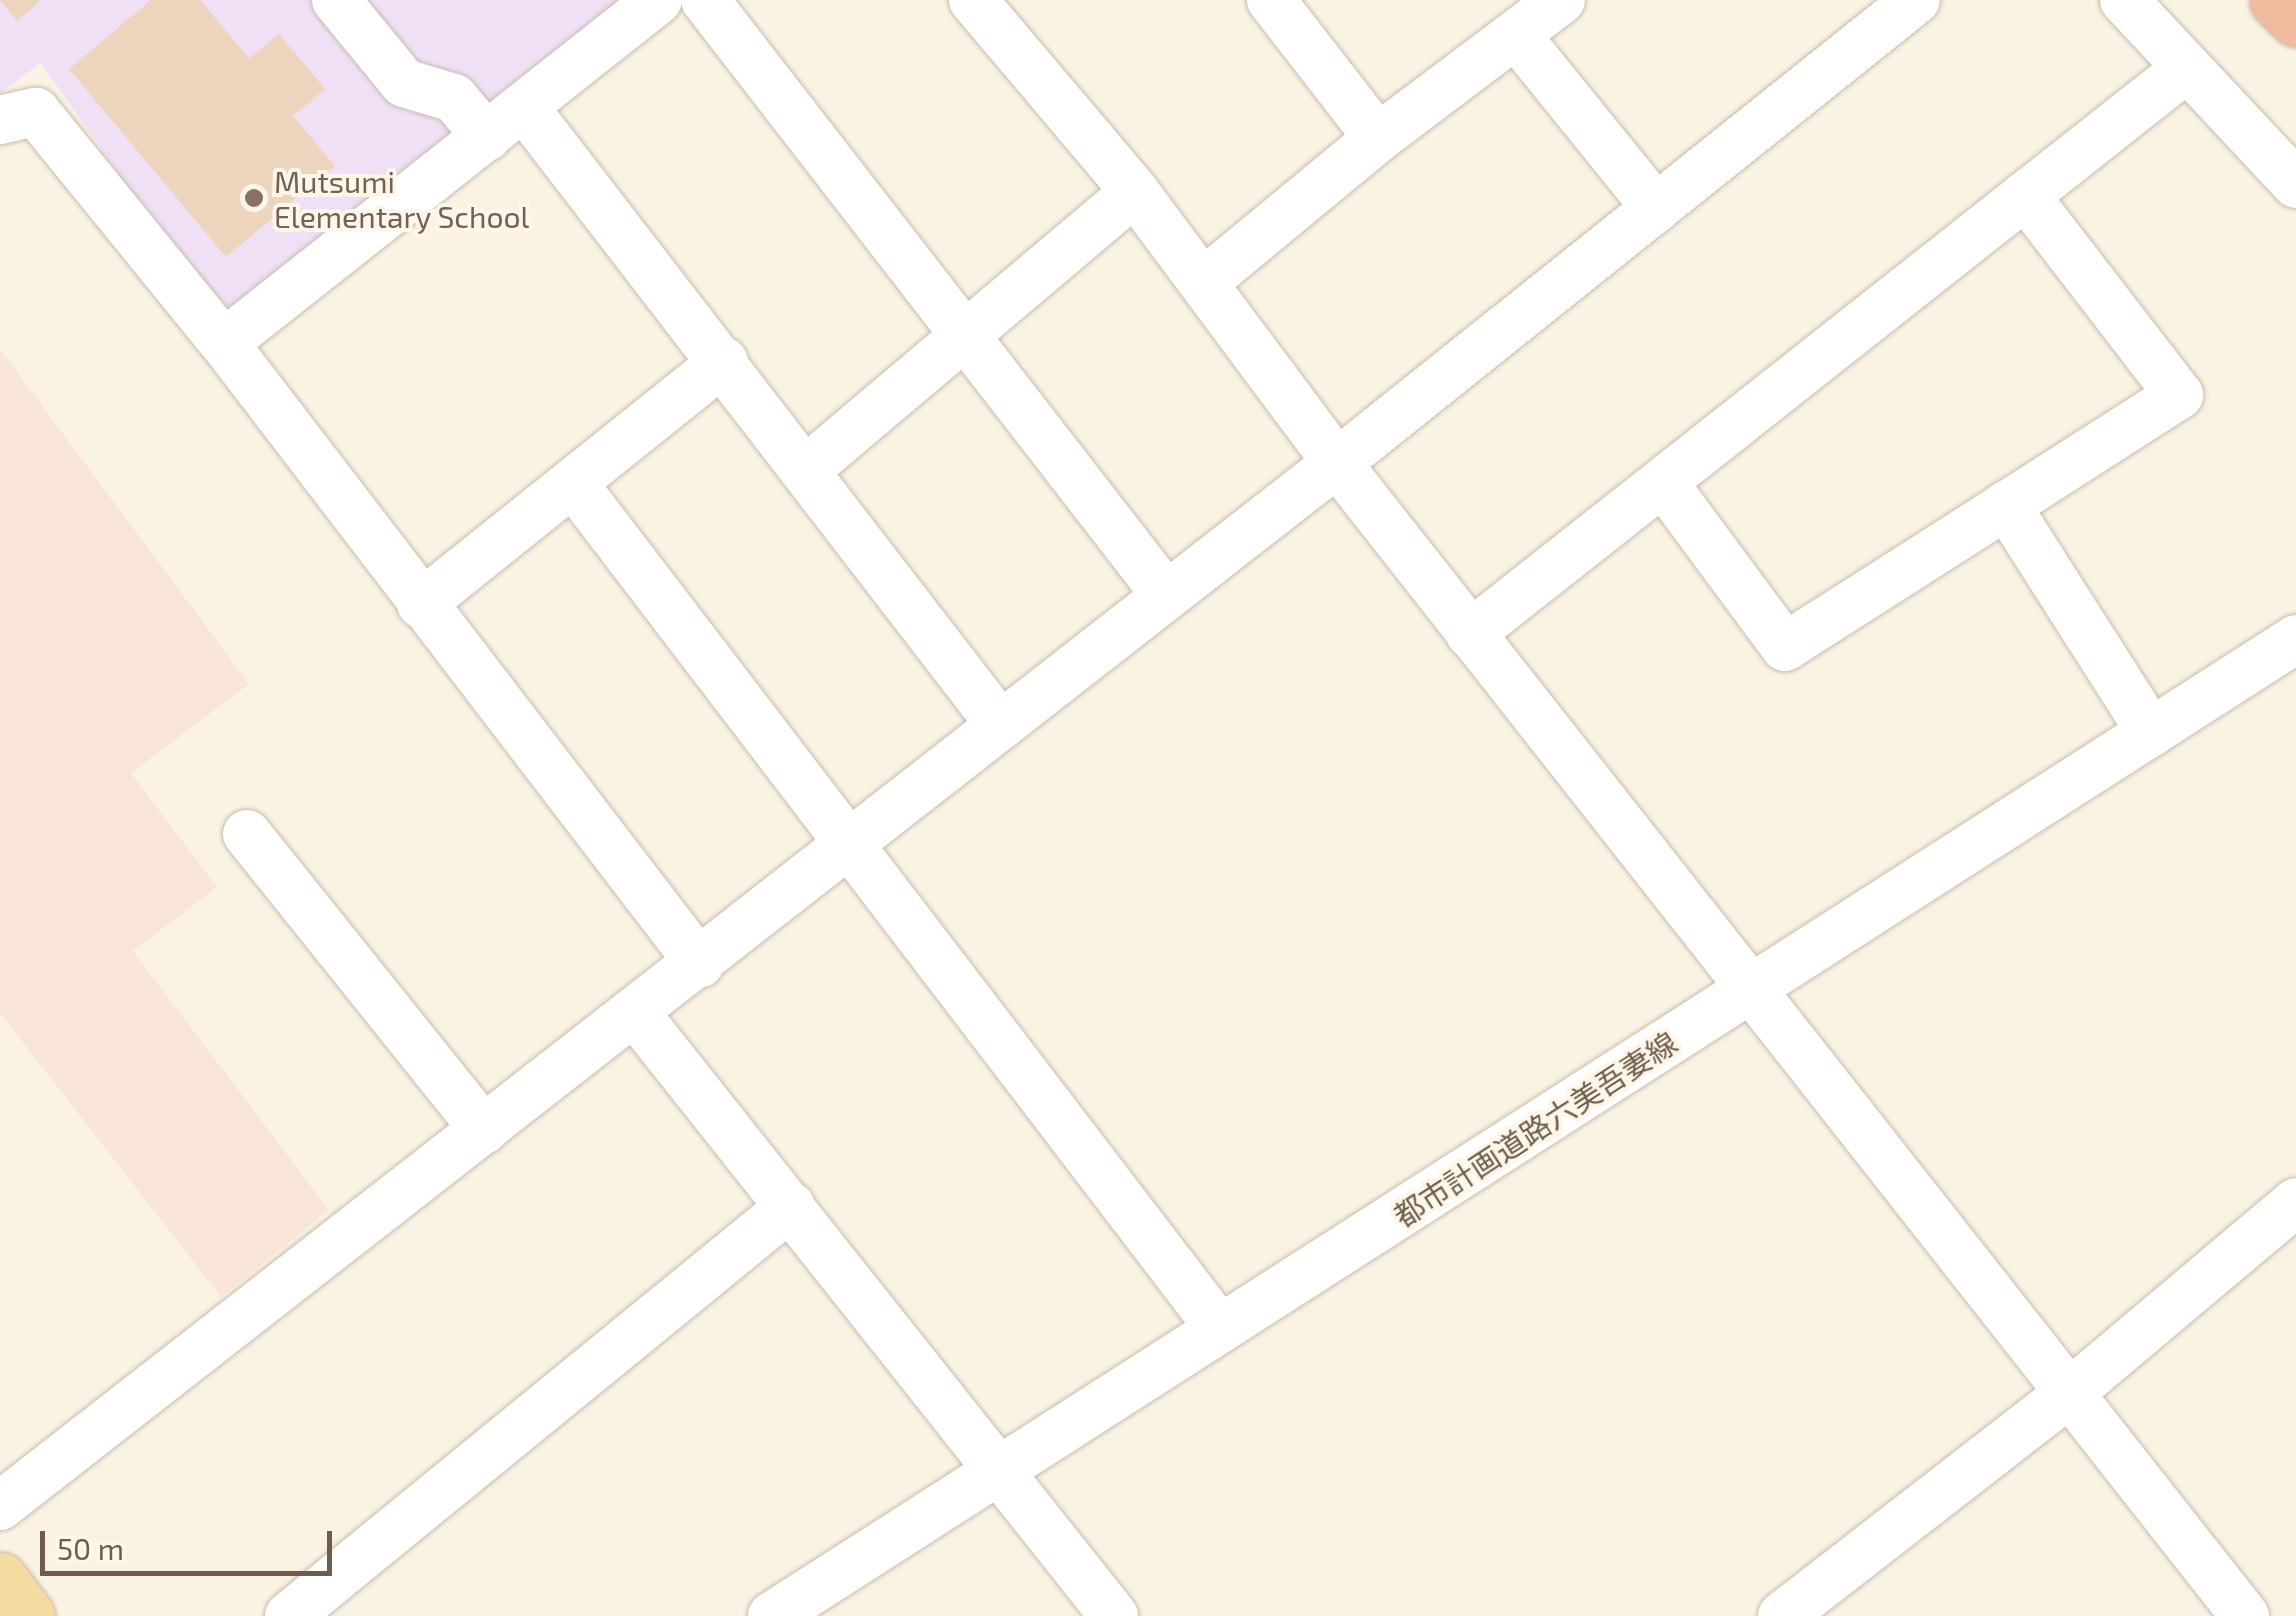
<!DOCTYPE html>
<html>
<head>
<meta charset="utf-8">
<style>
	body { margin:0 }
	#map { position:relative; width:2296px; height:1616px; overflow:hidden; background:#faf3e3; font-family:"Exo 2","Noto Sans JP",sans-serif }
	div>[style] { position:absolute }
	.commercial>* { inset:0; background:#f9e5d8 }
	.education>* { inset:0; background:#f0e0f6 }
	.building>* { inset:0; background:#edd4bd }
	.roads { filter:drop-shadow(0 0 2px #cabbab) drop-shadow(0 0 2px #cabbab) }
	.minor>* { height:48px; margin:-24px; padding:0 24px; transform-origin:24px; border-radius:24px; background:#fff }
	.major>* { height:55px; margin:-27.5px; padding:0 27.5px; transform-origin:27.5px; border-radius:27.5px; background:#f4dca1 }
	.highway>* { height:55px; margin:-27.5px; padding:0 27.5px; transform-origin:27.5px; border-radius:27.5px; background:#efbb9f }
	.dots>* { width:28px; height:28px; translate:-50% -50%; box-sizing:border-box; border:5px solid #fdf7e9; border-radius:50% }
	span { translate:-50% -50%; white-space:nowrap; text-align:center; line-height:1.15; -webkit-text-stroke:8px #fdf7e9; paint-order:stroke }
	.education-label { font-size:30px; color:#785e54 }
	.left { translate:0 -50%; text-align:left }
	.street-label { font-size:30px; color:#705c4c }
	.scale { position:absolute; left:40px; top:1531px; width:292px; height:45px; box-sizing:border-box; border:5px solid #705c4c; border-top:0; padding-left:12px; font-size:30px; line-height:35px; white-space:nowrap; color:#705c4c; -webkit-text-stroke:8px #fdf7e9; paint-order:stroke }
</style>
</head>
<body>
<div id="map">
	<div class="commercial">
		<i style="clip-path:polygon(0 349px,249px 684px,131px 773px,217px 887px,133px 951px,329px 1210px,221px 1297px,0 1013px)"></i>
	</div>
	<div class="education">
		<i style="clip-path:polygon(0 0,621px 0,236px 307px,208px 302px,41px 63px,0 93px)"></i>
	</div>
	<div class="building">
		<i style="clip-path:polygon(0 0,41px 0,17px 21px)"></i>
		<i style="clip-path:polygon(151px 0,200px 0,249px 58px,279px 34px,325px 89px,293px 116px,335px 166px,226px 257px,69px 69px)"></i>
	</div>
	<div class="roads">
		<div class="minor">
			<i style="left:336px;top:0;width:107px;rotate:50.7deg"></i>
			<i style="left:404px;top:83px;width:52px;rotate:16.7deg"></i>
			<i style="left:454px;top:98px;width:51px;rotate:49.8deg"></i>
			<i style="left:705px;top:0;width:753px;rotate:52.23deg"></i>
			<i style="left:973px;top:0;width:251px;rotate:49.8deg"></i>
			<i style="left:1135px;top:192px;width:338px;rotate:53.3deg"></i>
			<i style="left:1337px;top:463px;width:1468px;rotate:51.78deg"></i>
			<i style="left:2124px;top:0;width:252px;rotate:46.9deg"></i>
			<i style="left:1516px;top:35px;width:223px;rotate:51deg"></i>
			<i style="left:524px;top:107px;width:781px;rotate:52.38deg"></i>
			<i style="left:0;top:120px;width:37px;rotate:-13deg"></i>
			<i style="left:36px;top:112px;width:298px;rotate:50.9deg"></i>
			<i style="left:224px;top:343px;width:782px;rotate:52.53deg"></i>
			<i style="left:1378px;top:138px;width:229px;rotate:-37deg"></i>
			<i style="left:1204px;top:282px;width:226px;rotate:-39.6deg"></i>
			<i style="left:1378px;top:138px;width:175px;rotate:-127.8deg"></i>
			<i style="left:224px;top:343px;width:553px;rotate:-38.32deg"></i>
			<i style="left:808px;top:468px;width:428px;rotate:-40.2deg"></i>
			<i style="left:1663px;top:482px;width:205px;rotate:53.5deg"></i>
			<i style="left:1785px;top:647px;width:468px;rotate:-32.6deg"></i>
			<i style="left:2179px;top:395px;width:252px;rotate:-127.6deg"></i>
			<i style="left:573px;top:483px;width:1065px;rotate:52.59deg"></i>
			<i style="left:2006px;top:505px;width:270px;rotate:57.5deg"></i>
			<i style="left:421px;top:604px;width:388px;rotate:-38.7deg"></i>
			<i style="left:1470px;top:634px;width:913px;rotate:-38.29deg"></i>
			<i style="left:247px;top:834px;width:379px;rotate:51.3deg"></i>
			<i style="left:636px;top:1014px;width:769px;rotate:51.55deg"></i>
			<i style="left:0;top:1506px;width:1696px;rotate:-37.96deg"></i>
			<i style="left:1337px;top:463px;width:741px;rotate:-38.65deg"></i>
			<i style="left:289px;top:1616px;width:648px;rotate:-39.24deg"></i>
			<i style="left:772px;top:1616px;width:1810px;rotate:-32.66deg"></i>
			<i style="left:1782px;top:1616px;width:359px;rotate:-37.8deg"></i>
			<i style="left:2066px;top:1396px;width:301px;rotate:-40.1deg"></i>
		</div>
		<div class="major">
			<i style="left:0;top:1580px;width:45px;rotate:53.1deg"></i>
		</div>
		<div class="highway">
			<i style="left:2277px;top:0;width:27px;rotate:45deg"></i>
		</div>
	</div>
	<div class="dots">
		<i style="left:254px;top:198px;background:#8d6e63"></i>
	</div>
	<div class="education-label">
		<span class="left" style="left:274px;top:198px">Mutsumi<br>Elementary School</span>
	</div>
	<div class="street-label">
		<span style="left:1535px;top:1129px;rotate:-33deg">都市計画道路六美吾妻線</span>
	</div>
	<div class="scale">50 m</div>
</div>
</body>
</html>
